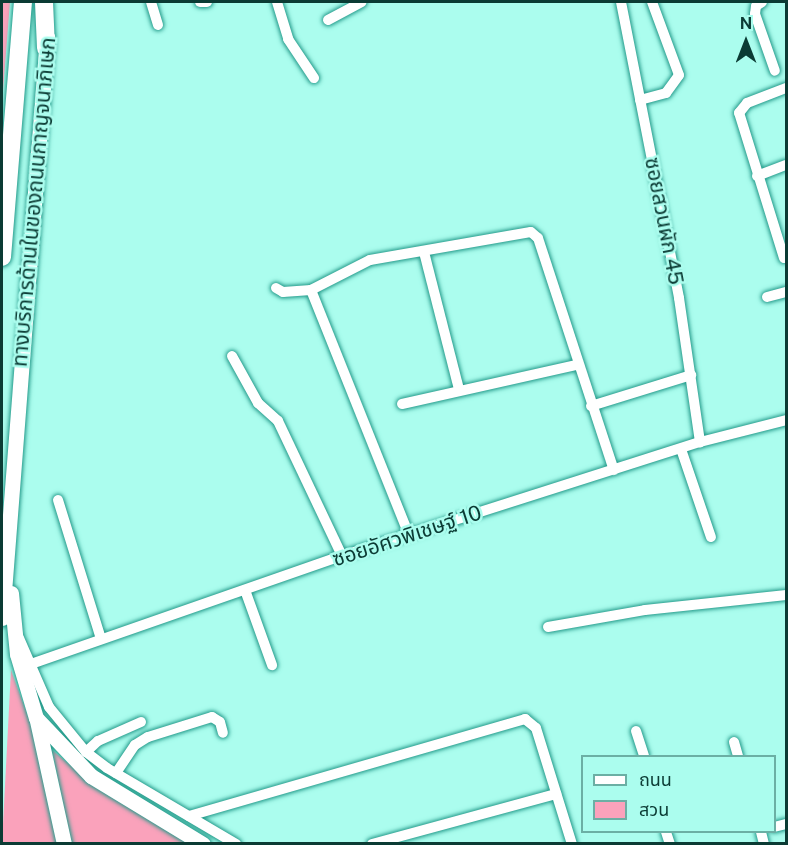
<!DOCTYPE html>
<html>
<head>
<meta charset="utf-8">
<style>
	body { margin:0 }
	#map { position:relative; width:788px; height:845px; overflow:hidden; background:#abfdee; font-family:"Public Sans","Noto Sans Thai",sans-serif }
	div>[style] { position:absolute }
	.green>* { inset:0; background:#faa2bb }
	.roads { filter:drop-shadow(0 0 2px #239a8a) drop-shadow(0 0 2px #239a8a) }
	.minor>* { height:10px; margin:-5px; padding:0 5px; transform-origin:5px; border-radius:5px; background:#fff }
	.secondary>* { height:15px; margin:-7.5px; padding:0 7.5px; transform-origin:7.5px; border-radius:7.5px; background:#fff }
	.trunk>* { height:18px; margin:-9px; padding:0 9px; transform-origin:9px; border-radius:9px; background:#fff }
	span { translate:-50% -50%; white-space:nowrap; text-align:center; line-height:1.15; -webkit-text-stroke:5px #abfdee; paint-order:stroke }
	.street-label { font-size:21px; color:#0b3b34 }
	.frame { position:absolute; inset:0; border:3px solid #0b3b34; pointer-events:none }
	.legend { position:absolute; left:581px; top:755px; width:195px; height:78px; box-sizing:border-box; background:#abfdee; border:2px solid #6bafa4; margin:0; padding:8px 10px; list-style:none; font-size:18px; color:#0b3b34 }
	.legend li { display:flex; align-items:center; gap:12px; height:30px }
	.legend b { width:30px; border:2px solid #6bafa4 }
	.north { position:absolute; left:716px; top:12px; width:60px; height:60px; -webkit-text-stroke:4px #abfdee; paint-order:stroke; rotate:0deg; font-size:16px; font-weight:700; line-height:24px; text-align:center; color:#0b3b34 }
	.north::after { content:''; display:block; margin:auto; width:21px; height:27px; background:#0b3b34; clip-path:polygon(50% 0,100% 100%,50% 72%,0 100%) }
</style>
</head>
<body>
<div id="map">
	<div class="green">
		<i style="clip-path:polygon(2px 2px,10px 2px,2px 104px)"></i>
		<i style="clip-path:polygon(11px 670px,30px 722px,57px 843px,2px 844px)"></i>
		<i style="clip-path:polygon(52px 750px,76px 770px,195px 843px,71px 843px)"></i>
	</div>
	<div class="roads">
		<div class="minor">
			<i style="left:151px;top:2px;width:24px;rotate:73deg"></i>
			<i style="left:200px;top:2px;width:7px"></i>
			<i style="left:277px;top:2px;width:39px;rotate:73deg"></i>
			<i style="left:288px;top:39px;width:47px;rotate:56.3deg"></i>
			<i style="left:621px;top:2px;width:302px;rotate:78.9deg"></i>
			<i style="left:679px;top:298px;width:146px;rotate:81.7deg"></i>
			<i style="left:762px;top:2px;width:7px;rotate:146deg"></i>
			<i style="left:756px;top:6px;width:8px;rotate:97deg"></i>
			<i style="left:755px;top:14px;width:60px;rotate:70.7deg"></i>
			<i style="left:328px;top:20px;width:38px;rotate:-28deg"></i>
			<i style="left:640px;top:100px;width:27px;rotate:-15deg"></i>
			<i style="left:666px;top:93px;width:22px;rotate:-54deg"></i>
			<i style="left:679px;top:75px;width:78px;rotate:-110.3deg"></i>
			<i style="left:757px;top:176px;width:31px;rotate:-21deg"></i>
			<i style="left:424px;top:252px;width:141px;rotate:75.7deg"></i>
			<i style="left:784px;top:258px;width:152px;rotate:-107.2deg"></i>
			<i style="left:739px;top:113px;width:13px;rotate:-51deg"></i>
			<i style="left:747px;top:103px;width:42px;rotate:-21deg"></i>
			<i style="left:276px;top:288px;width:8px;rotate:30deg"></i>
			<i style="left:283px;top:292px;width:28px;rotate:-4deg"></i>
			<i style="left:311px;top:290px;width:66px;rotate:-27deg"></i>
			<i style="left:370px;top:260px;width:163px;rotate:-9.9deg"></i>
			<i style="left:531px;top:232px;width:9px;rotate:41deg"></i>
			<i style="left:538px;top:238px;width:244px;rotate:71.9deg"></i>
			<i style="left:311px;top:290px;width:264px;rotate:68.2deg"></i>
			<i style="left:767px;top:297px;width:20px;rotate:-15deg"></i>
			<i style="left:232px;top:356px;width:54px;rotate:61deg"></i>
			<i style="left:258px;top:403px;width:27px;rotate:42deg"></i>
			<i style="left:278px;top:421px;width:149px;rotate:64.6deg"></i>
			<i style="left:402px;top:404px;width:179px;rotate:-12.6deg"></i>
			<i style="left:591px;top:406px;width:105px;rotate:-17.2deg"></i>
			<i style="left:681px;top:449px;width:93px;rotate:71.2deg"></i>
			<i style="left:58px;top:500px;width:145px;rotate:72.8deg"></i>
			<i style="left:245px;top:590px;width:80px;rotate:70.2deg"></i>
			<i style="left:548px;top:627px;width:98px;rotate:-9.9deg"></i>
			<i style="left:645px;top:610px;width:142px;rotate:-6.1deg"></i>
			<i style="left:19px;top:638px;width:75px;rotate:66.5deg"></i>
			<i style="left:49px;top:707px;width:58px;rotate:50.6deg"></i>
			<i style="left:86px;top:752px;width:26px;rotate:37deg"></i>
			<i style="left:107px;top:768px;width:150px;rotate:30.5deg"></i>
			<i style="left:31px;top:664px;width:329px;rotate:-19.2deg"></i>
			<i style="left:342px;top:556px;width:376px;rotate:-17.7deg"></i>
			<i style="left:700px;top:442px;width:89px;rotate:-14.3deg"></i>
			<i style="left:636px;top:731px;width:26px;rotate:72deg"></i>
			<i style="left:734px;top:742px;width:15px;rotate:74deg"></i>
			<i style="left:86px;top:752px;width:16px;rotate:-43deg"></i>
			<i style="left:98px;top:741px;width:47px;rotate:-23.8deg"></i>
			<i style="left:116px;top:773px;width:34px;rotate:-56deg"></i>
			<i style="left:135px;top:745px;width:15px;rotate:-32deg"></i>
			<i style="left:148px;top:737px;width:67px;rotate:-17.4deg"></i>
			<i style="left:212px;top:717px;width:9px;rotate:32deg"></i>
			<i style="left:220px;top:722px;width:11px;rotate:75deg"></i>
			<i style="left:189px;top:816px;width:350px;rotate:-16.1deg"></i>
			<i style="left:525px;top:719px;width:14px;rotate:39deg"></i>
			<i style="left:536px;top:728px;width:121px;rotate:72.8deg"></i>
			<i style="left:774px;top:827px;width:12px;rotate:-14deg"></i>
			<i style="left:666px;top:832px;width:13px;rotate:72deg"></i>
			<i style="left:761px;top:832px;width:12px;rotate:76deg"></i>
			<i style="left:372px;top:844px;width:191px;rotate:-15.2deg"></i>
		</div>
		<div class="secondary">
			<i style="left:11px;top:593px;width:61px;rotate:84.4deg"></i>
			<i style="left:17px;top:654px;width:67px;rotate:73.5deg"></i>
			<i style="left:36px;top:718px;width:80px;rotate:46.5deg"></i>
			<i style="left:91px;top:776px;width:131px;rotate:31.3deg"></i>
			<i style="left:2px;top:618px;width:583px;rotate:-85.57deg"></i>
			<i style="left:37px;top:721px;width:126px;rotate:77.6deg"></i>
		</div>
		<div class="trunk">
			<i style="left:44px;top:2px;width:46px;rotate:87.5deg"></i>
			<i style="left:2px;top:257px;width:256px;rotate:-85.3deg"></i>
		</div>
	</div>
	<div class="street-label">
		<span style="left:34px;top:202px;rotate:-85deg">ทางบริการด้านในของถนนกาญจนาภิเษก</span>
		<span style="left:664px;top:221px;rotate:79deg">ซอยสวนผัก 45</span>
		<span style="left:407px;top:536px;rotate:-18deg">ซอยอัศวพิเชษฐ์ 10</span>
	</div>
	<div class="frame"></div>
	<ul class="legend">
	<li><b style="height:8px;background:#fff"></b>ถนน</li>
	<li><b style="height:16px;background:#faa2bb"></b>สวน</li>
	</ul>
	<div class="north">N</div>
</div>
</body>
</html>
